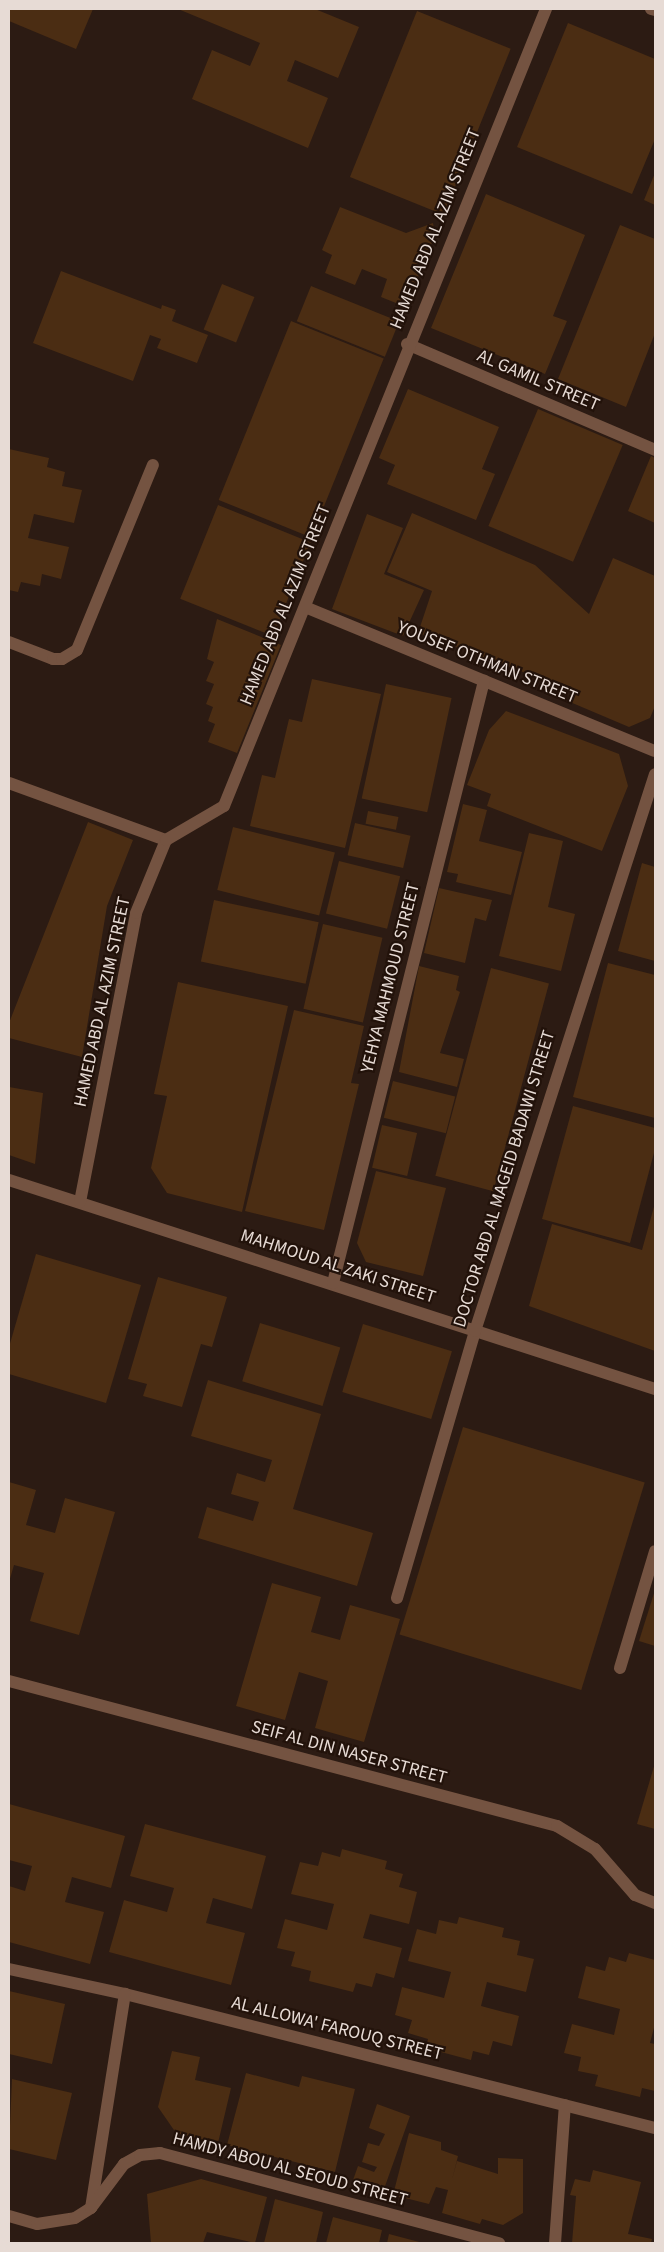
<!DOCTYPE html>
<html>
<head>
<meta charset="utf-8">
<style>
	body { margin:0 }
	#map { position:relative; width:664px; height:2252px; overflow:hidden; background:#2c1b13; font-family:"Source Sans 3",sans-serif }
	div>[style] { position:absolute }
	.building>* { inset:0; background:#4b2d13; transform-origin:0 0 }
	.street>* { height:12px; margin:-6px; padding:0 6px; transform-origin:6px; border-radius:6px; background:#745341 }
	span { translate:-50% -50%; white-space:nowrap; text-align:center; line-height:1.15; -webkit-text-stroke:4.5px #22120a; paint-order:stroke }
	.street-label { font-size:18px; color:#e7dbd5 }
	.frame { position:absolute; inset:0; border:10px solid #e7dbd5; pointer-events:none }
</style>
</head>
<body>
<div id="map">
	<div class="building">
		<i style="clip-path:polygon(9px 9px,93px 9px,76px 49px,9px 21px)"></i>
		<i style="clip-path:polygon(178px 9px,315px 9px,359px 27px,338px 78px,295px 60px,287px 81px,328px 98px,308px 148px,192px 99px,212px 50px,250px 66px,260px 43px)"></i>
		<i style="left:417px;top:11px;width:101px;height:179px;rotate:22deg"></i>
		<i style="clip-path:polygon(568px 23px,655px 59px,655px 139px,632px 194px,517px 147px)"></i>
		<i style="clip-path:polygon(655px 173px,655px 205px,644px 200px)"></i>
		<i style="clip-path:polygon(486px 194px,585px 235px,553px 316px,567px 321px,545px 374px,431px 328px)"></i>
		<i style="clip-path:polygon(340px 207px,406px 233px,433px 223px,435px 235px,406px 307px,381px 297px,387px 279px,362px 269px,355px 285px,325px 273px,332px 255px,322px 250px)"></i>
		<i style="clip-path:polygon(620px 225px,655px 239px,655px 333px,626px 407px,558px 379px)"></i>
		<i style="clip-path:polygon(61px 271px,161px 309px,162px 305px,176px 310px,172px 321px,208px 335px,197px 363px,157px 348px,161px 339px,150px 335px,133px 381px,33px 343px)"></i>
		<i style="left:222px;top:284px;width:35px;height:49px;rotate:22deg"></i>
		<i style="left:311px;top:286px;width:95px;height:38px;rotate:22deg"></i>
		<i style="left:291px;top:321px;width:100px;height:193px;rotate:22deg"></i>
		<i style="clip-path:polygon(408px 389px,499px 427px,482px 469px,495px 474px,476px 520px,387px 484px,395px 465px,379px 458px)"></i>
		<i style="left:538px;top:409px;width:92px;height:127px;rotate:23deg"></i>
		<i style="clip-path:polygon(9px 449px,49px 458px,47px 467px,65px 472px,62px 486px,82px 490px,74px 523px,34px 514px,28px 538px,69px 547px,61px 579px,42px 574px,40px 586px,21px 582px,18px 592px,9px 590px)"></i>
		<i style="clip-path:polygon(651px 456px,655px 458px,655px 523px,628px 511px)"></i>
		<i style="left:218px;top:505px;width:100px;height:101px;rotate:22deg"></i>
		<i style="clip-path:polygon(412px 513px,535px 565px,589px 614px,613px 558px,655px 576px,655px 706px,650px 718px,629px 727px,570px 702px,574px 691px,418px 633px,432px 591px,387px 572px)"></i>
		<i style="clip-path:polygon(367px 514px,403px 528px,384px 574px,424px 590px,403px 636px,332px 609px)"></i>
		<i style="clip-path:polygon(217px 619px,281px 645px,237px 753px,208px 742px,215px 724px,208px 721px,213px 707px,206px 704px,214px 684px,206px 681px,214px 662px,207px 659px)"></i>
		<i style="clip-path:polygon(312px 679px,381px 694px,345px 848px,250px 826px,262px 775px,275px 778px,289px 719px,302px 722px)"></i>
		<i style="left:386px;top:684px;width:67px;height:117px;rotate:12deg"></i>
		<i style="clip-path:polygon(506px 711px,619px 754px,628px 786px,602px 851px,487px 806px,491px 794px,467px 785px,489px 730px)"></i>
		<i style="clip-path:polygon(463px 804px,487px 810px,479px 841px,522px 852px,511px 895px,456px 882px,458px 874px,447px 872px)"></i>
		<i style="left:368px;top:811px;width:31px;height:13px;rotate:11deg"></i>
		<i style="clip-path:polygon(88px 822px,133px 840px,107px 906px,82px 1057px,9px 1038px,9px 1023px)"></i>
		<i style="left:355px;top:823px;width:57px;height:33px;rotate:13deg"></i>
		<i style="left:233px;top:827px;width:105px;height:65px;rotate:14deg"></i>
		<i style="clip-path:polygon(529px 833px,563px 841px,548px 907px,575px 914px,561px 971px,499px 956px)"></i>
		<i style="left:339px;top:861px;width:63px;height:54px;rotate:14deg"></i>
		<i style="clip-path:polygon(642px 863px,655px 867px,655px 961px,618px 951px)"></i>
		<i style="clip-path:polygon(439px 888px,492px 900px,486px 921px,475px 918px,465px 963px,424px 953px)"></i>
		<i style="left:214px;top:900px;width:107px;height:63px;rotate:12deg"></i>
		<i style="left:323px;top:924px;width:61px;height:87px;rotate:13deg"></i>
		<i style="clip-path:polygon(608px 963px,655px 975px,655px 1118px,573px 1097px)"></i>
		<i style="clip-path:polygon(419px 966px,459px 976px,456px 990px,460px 992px,440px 1053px,464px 1059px,457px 1087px,399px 1072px)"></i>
		<i style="left:491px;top:968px;width:60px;height:215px;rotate:15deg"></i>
		<i style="clip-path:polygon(178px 982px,288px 1006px,242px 1212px,167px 1193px,151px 1168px,167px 1096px,154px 1094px)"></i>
		<i style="clip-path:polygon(294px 1010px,364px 1026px,351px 1083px,359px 1084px,324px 1230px,245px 1211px)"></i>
		<i style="left:393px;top:1081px;width:64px;height:38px;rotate:14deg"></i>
		<i style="clip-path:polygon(9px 1087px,43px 1093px,35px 1164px,9px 1155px)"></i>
		<i style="clip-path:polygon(573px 1106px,655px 1128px,655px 1149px,630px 1243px,542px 1219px)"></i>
		<i style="left:382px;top:1125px;width:36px;height:44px;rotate:13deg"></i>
		<i style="clip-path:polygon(376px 1171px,446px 1188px,423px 1276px,366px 1262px,357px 1243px)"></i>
		<i style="clip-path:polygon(655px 1203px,655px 1351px,529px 1306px,552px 1224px,642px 1250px)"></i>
		<i style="clip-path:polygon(36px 1254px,141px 1285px,106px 1403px,9px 1374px,9px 1347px)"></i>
		<i style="clip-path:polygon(158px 1277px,227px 1297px,212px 1347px,201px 1344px,182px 1407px,143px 1396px,147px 1384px,128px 1379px)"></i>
		<i style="left:260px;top:1323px;width:84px;height:61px;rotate:17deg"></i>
		<i style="left:363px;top:1324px;width:93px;height:71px;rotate:17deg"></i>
		<i style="clip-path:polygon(208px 1380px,321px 1414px,293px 1509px,373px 1533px,357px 1586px,198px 1538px,207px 1507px,253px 1521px,259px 1502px,231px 1494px,237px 1473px,265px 1482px,272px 1460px,191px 1436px)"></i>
		<i style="left:463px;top:1427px;width:190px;height:217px;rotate:17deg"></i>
		<i style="clip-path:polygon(9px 1482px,36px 1490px,26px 1525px,55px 1533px,65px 1498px,115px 1512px,79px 1635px,30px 1621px,44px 1573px,14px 1565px,9px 1582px)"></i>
		<i style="clip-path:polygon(272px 1583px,321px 1597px,311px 1632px,340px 1640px,350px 1605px,400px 1619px,364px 1742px,315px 1728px,328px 1681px,299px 1672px,285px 1720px,236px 1706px)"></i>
		<i style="clip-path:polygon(655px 1590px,655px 1646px,639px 1641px)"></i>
		<i style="clip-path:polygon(655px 1763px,655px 1829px,637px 1824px)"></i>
		<i style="clip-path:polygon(9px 1804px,125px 1836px,111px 1888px,72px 1877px,65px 1902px,104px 1912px,90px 1964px,9px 1942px,9px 1886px,25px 1891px,32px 1866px,9px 1860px)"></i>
		<i style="clip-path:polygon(145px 1824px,266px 1856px,252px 1909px,213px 1898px,206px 1923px,245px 1933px,231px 1985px,109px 1952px,124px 1900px,167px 1912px,174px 1888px,130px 1876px)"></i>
		<i style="clip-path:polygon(342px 1849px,387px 1861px,385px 1869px,403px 1874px,399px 1887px,417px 1892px,409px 1924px,370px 1914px,363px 1938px,402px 1948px,394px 1978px,376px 1973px,372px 1987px,356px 1983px,353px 1992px,309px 1981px,311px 1971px,291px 1966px,295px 1952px,277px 1948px,285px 1919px,327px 1930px,334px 1904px,291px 1894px,300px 1862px,318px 1866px,322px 1852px,340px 1857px)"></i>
		<i style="clip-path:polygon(459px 1917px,504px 1928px,502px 1937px,520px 1941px,517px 1955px,534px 1959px,526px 1992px,487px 1982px,481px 2006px,519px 2016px,512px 2046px,493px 2041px,489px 2055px,473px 2051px,471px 2060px,426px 2048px,428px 2039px,408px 2033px,412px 2020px,395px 2015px,402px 1987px,444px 1998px,451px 1972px,408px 1961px,417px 1929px,436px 1934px,439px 1920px,457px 1924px)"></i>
		<i style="clip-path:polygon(629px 1953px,655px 1960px,655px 2024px,650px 2043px,655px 2044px,655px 2091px,642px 2088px,640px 2097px,595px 2086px,598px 2075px,578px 2071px,581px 2057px,564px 2053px,572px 2024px,614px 2035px,620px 2009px,578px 1998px,586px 1966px,605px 1971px,609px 1957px,626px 1962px)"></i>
		<i style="clip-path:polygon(9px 1991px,65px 2004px,52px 2064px,9px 2054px)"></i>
		<i style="clip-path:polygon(172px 2051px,200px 2057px,195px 2080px,231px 2088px,218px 2143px,176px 2133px,158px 2107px)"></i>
		<i style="clip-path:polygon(246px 2073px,299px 2087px,302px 2076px,355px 2089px,335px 2172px,227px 2145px)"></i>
		<i style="clip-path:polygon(12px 2079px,72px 2093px,56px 2160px,9px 2149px)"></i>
		<i style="clip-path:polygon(377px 2104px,410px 2116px,384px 2189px,352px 2183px,358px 2166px,374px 2172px,377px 2167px,362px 2162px,368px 2143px,379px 2146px,385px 2134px,369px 2128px)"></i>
		<i style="clip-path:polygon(409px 2133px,441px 2142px,441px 2150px,458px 2156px,452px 2180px,457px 2161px,498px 2174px,498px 2158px,523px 2159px,523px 2213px,503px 2225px,482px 2219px,480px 2224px,442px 2213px,448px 2190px,436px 2187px,429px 2204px,393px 2195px)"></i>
		<i style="clip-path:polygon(593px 2170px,641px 2182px,628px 2234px,652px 2239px,651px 2243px,572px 2243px,576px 2196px,570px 2195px,575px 2179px,590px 2182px)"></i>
		<i style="clip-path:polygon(201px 2179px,267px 2197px,255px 2243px,207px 2232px,203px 2243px,151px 2243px,147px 2194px)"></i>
		<i style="clip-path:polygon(275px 2199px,323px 2212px,316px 2243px,264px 2243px)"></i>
		<i style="clip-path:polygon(333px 2217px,382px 2230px,379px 2243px,326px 2243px)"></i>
		<i style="clip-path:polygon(389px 2234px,423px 2243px,387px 2243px)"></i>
	</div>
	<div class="street">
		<i style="left:651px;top:9px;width:4px;rotate:14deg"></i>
		<i style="left:407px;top:344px;width:270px;rotate:23.1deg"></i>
		<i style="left:305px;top:607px;width:378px;rotate:22.4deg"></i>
		<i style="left:9px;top:642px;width:47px;rotate:21.1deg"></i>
		<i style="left:53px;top:659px;width:9px"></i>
		<i style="left:62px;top:659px;width:17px;rotate:-31deg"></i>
		<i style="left:77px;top:650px;width:200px;rotate:-67.7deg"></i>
		<i style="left:9px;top:783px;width:167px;rotate:20deg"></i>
		<i style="left:9px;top:1180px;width:679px;rotate:17.93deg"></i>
		<i style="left:80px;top:1202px;width:294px;rotate:-79deg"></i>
		<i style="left:136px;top:913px;width:79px;rotate:-67.7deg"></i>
		<i style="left:166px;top:840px;width:67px;rotate:-30.4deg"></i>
		<i style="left:224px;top:806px;width:860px;rotate:-68deg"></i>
		<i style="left:333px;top:1283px;width:621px;rotate:-75.92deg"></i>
		<i style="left:397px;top:1598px;width:278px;rotate:-73.7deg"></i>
		<i style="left:475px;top:1331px;width:585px;rotate:-72.09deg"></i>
		<i style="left:620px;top:1668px;width:122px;rotate:-73.3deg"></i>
		<i style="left:9px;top:1681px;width:567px;rotate:14.82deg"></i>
		<i style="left:557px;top:1826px;width:44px;rotate:31.2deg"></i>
		<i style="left:595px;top:1849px;width:61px;rotate:49deg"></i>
		<i style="left:635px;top:1895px;width:22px;rotate:22deg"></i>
		<i style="left:9px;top:1969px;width:119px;rotate:12.2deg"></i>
		<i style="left:125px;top:1994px;width:547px;rotate:14.19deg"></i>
		<i style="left:91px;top:2208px;width:217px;rotate:-81deg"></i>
		<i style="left:9px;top:2216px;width:29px;rotate:16deg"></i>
		<i style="left:37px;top:2224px;width:38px;rotate:-9deg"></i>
		<i style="left:75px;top:2218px;width:19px;rotate:-32deg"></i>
		<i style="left:91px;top:2208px;width:55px;rotate:-53.1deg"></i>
		<i style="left:124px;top:2164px;width:18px;rotate:-29deg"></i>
		<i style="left:140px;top:2155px;width:20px;rotate:-6deg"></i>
		<i style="left:160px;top:2153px;width:351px;rotate:14.9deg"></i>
		<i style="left:555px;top:2243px;width:138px;rotate:-85.9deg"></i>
	</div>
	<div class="street-label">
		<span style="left:436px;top:229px;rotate:-68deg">HAMED ABD AL AZIM STREET</span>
		<span style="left:538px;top:381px;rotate:23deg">AL GAMIL STREET</span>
		<span style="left:286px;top:605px;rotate:-68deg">HAMED ABD AL AZIM STREET</span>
		<span style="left:487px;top:663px;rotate:22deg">YOUSEF OTHMAN STREET</span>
		<span style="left:391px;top:978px;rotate:-76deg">YEHYA MAHMOUD STREET</span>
		<span style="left:103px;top:1002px;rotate:-78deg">HAMED ABD AL AZIM STREET</span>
		<span style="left:505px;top:1179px;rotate:-73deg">DOCTOR ABD AL MAGEID BADAWI STREET</span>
		<span style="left:338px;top:1267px;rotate:18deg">MAHMOUD AL ZAKI STREET</span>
		<span style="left:349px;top:1753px;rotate:15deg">SEIF AL DIN NASER STREET</span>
		<span style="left:337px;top:2029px;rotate:14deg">AL ALLOWA' FAROUQ STREET</span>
		<span style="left:290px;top:2170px;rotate:15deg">HAMDY ABOU AL SEOUD STREET</span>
	</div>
	<div class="frame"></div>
</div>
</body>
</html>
